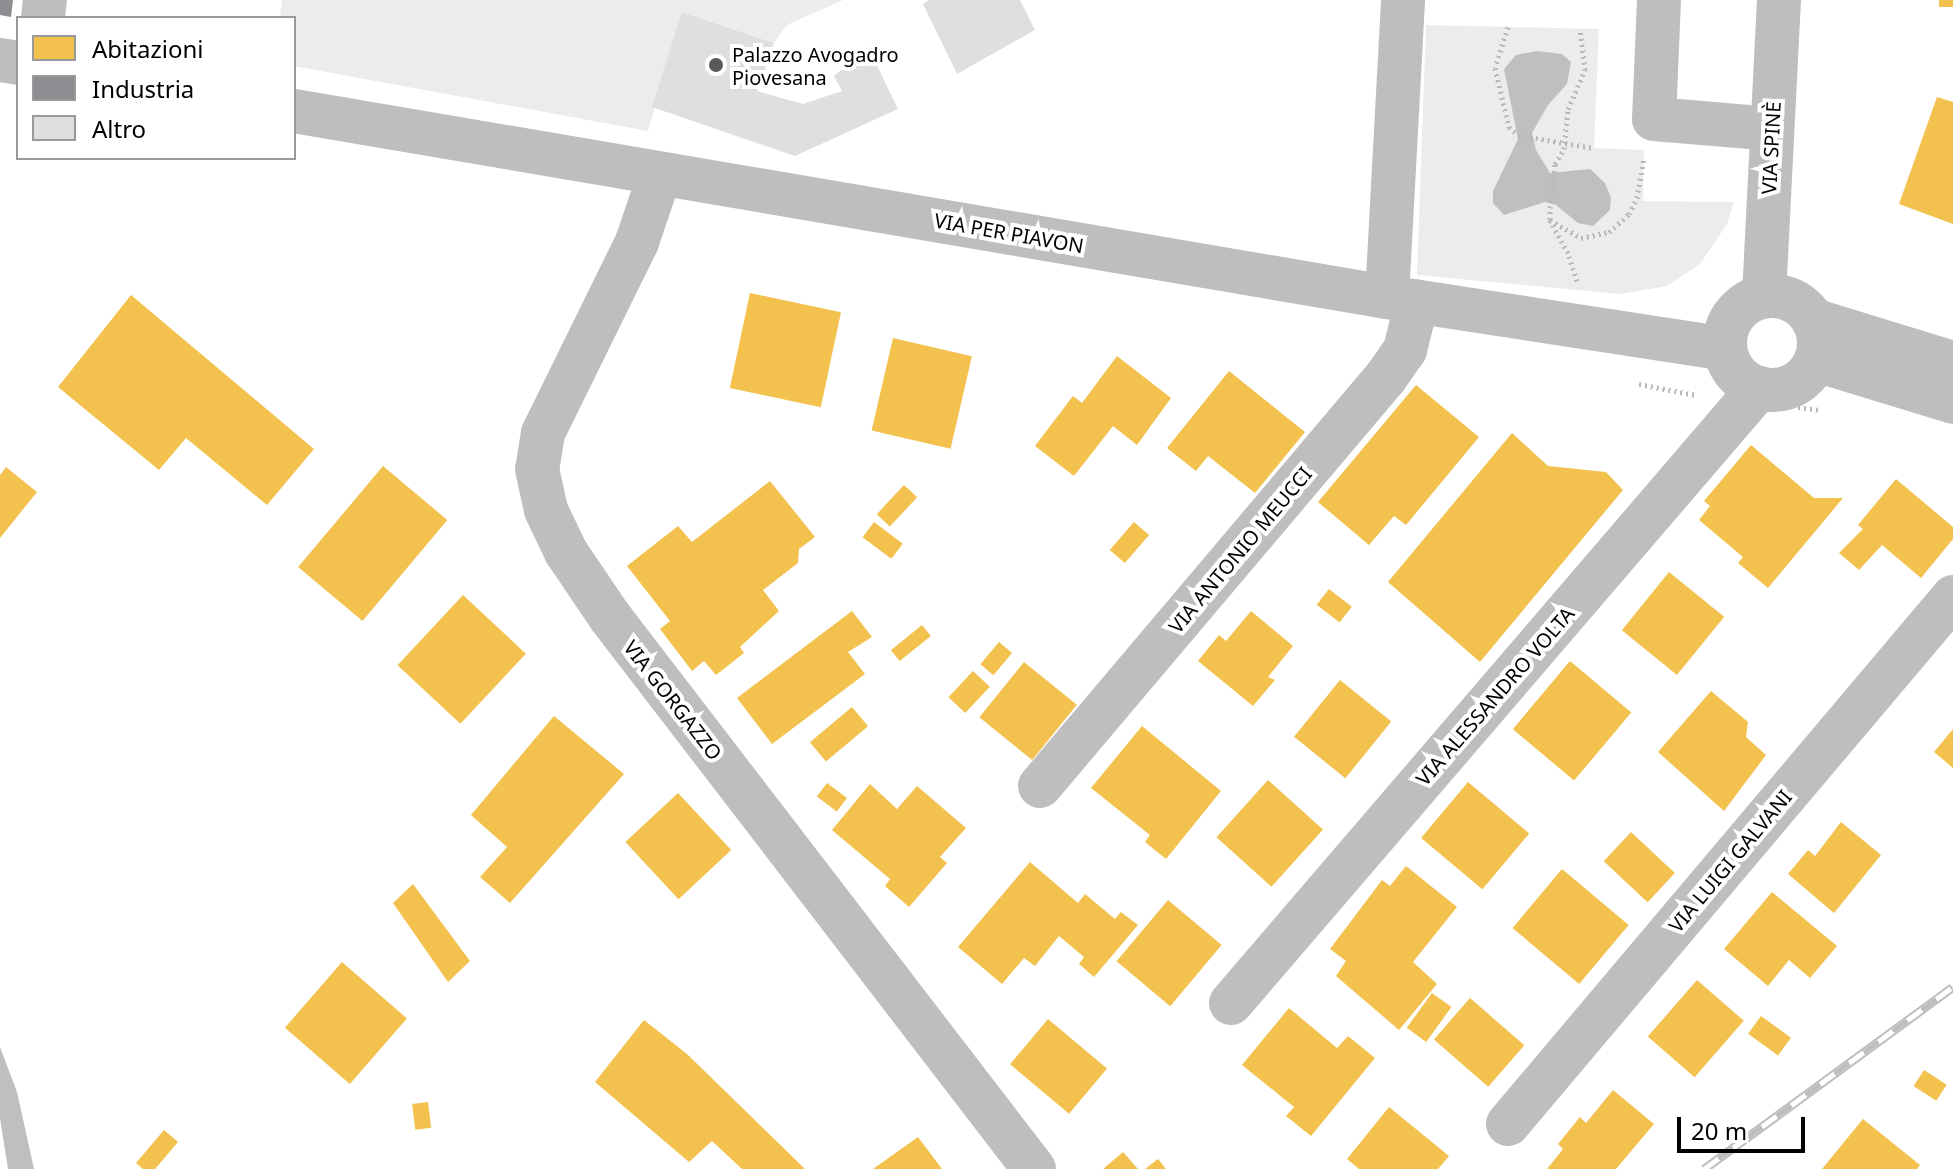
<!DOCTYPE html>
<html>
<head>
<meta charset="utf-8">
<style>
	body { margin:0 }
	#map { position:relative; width:1953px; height:1169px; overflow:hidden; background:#fff; font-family:"Noto Sans",sans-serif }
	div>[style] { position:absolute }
	.green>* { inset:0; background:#ececec }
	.water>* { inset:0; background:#bfbfbf }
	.homes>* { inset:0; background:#f2c14e; transform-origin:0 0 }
	.industry>* { inset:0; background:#8d8d92 }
	.building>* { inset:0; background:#dfdfdf }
	.path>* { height:5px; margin-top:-2.5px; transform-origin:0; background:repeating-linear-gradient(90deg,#b9b9b9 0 2px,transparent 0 6px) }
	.minor>* { height:44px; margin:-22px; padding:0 22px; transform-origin:22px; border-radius:22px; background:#bebebe }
	.minor>.ring { margin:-22px; padding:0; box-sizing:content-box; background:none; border:44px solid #bebebe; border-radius:50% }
	.rail>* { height:9px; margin-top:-4.5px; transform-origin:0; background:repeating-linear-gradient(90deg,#fff 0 18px,#bebebe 0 36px); box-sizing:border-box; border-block:2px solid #bebebe }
	.dots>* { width:22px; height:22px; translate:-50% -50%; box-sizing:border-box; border:4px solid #fff; border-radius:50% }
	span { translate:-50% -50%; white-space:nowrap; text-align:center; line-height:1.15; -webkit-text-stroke:8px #fff; paint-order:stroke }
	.poi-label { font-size:20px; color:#000 }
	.left { translate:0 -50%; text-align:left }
	.street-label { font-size:20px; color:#000 }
	.legend { position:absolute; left:16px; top:16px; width:280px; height:144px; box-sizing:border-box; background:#fff; border:2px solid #999; margin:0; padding:10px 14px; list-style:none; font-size:24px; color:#000 }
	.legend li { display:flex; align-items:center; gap:16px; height:40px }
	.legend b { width:40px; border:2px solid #999 }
	.scale { position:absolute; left:1677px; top:1117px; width:128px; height:36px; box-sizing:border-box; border:4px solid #000; border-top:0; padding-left:10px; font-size:24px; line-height:28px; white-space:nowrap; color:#000; -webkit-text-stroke:6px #fff; paint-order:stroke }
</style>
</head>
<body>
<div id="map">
	<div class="green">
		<i style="clip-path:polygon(282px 0,843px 0,787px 25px,774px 43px,682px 12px,648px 131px,294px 66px,294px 18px,280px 18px)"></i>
		<i style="clip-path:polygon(1426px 25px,1599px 29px,1594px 148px,1644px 150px,1643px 201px,1734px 202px,1727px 224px,1700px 264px,1667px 286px,1621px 294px,1417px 275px)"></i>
	</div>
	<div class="water">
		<i style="clip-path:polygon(1537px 51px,1562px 54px,1571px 62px,1567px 84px,1548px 105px,1532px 133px,1536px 150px,1550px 173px,1590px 169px,1605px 183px,1611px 198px,1610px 210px,1593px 226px,1578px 223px,1556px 205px,1545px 202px,1504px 215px,1493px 203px,1493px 191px,1518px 139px,1504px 69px,1516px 55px)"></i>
		<i style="clip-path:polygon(0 1047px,17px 1092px,34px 1169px,8px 1169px,0 1118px)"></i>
	</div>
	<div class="homes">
		<i style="left:1939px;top:0;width:14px;height:7px"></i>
		<i style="clip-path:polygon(1937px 97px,1953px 102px,1953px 224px,1899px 204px)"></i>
		<i style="left:750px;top:293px;width:93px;height:97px;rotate:12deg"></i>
		<i style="clip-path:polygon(131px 295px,314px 449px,267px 505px,186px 438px,159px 470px,58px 387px)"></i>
		<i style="left:893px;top:338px;width:81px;height:95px;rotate:13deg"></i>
		<i style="clip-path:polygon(1117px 356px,1171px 398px,1137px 445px,1113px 426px,1074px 476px,1035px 446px,1073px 396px,1082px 403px)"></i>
		<i style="clip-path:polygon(1229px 371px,1305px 432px,1255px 493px,1208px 456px,1196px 471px,1167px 448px)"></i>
		<i style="clip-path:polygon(1416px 385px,1479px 437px,1406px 525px,1394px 516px,1369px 545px,1318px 502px)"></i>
		<i style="clip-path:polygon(1512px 433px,1548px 466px,1606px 472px,1623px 490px,1480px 662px,1388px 582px)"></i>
		<i style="clip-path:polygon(1751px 445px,1814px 498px,1843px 498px,1768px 588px,1738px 563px,1743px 557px,1699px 520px,1710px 506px,1704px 501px)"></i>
		<i style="left:383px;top:466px;width:84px;height:132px;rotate:40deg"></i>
		<i style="clip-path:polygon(6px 467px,37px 492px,0 538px,0 475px)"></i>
		<i style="clip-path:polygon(1896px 479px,1953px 527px,1953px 539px,1921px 578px,1882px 545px,1859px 570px,1839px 553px,1863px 529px,1858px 525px)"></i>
		<i style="clip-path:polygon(770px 481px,815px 537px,799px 549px,798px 563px,763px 590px,779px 611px,740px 647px,744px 653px,716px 675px,704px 661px,692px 671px,660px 629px,670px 621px,627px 566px,678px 526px,692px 542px)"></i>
		<i style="left:904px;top:485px;width:18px;height:40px;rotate:43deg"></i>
		<i style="left:874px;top:522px;width:36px;height:19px;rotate:37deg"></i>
		<i style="left:1134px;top:522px;width:20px;height:37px;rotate:41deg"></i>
		<i style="left:1669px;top:572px;width:71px;height:75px;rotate:39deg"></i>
		<i style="left:1329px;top:589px;width:29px;height:20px;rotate:38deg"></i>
		<i style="left:463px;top:595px;width:86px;height:96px;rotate:43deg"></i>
		<i style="clip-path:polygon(852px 611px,872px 637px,848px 652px,865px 674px,772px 744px,737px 698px)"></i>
		<i style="clip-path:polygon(1251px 611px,1293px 646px,1268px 677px,1275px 680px,1253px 706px,1198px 661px,1219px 635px,1226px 641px)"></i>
		<i style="left:922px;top:625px;width:14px;height:40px;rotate:51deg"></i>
		<i style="left:999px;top:642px;width:17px;height:29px;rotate:40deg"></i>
		<i style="left:1570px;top:661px;width:80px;height:89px;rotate:40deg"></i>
		<i style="left:1024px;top:662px;width:68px;height:71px;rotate:39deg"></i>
		<i style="left:973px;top:671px;width:23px;height:36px;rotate:43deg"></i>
		<i style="left:1340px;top:680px;width:66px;height:73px;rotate:39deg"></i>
		<i style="clip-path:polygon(1711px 691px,1748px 722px,1746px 737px,1766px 755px,1724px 811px,1658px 752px)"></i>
		<i style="left:852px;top:707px;width:25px;height:55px;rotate:50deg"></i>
		<i style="clip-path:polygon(554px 716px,624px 774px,510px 903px,480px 877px,507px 847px,471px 815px)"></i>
		<i style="clip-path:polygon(1142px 726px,1221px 791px,1166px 859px,1145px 842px,1150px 835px,1091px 788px)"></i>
		<i style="clip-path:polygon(1953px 729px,1953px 768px,1934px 752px)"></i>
		<i style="left:1268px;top:780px;width:74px;height:77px;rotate:42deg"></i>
		<i style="left:1468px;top:782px;width:80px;height:73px;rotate:40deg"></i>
		<i style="left:827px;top:783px;width:25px;height:17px;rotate:37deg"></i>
		<i style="clip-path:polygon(870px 784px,897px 809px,917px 786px,966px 828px,940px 857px,947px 863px,909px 907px,885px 886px,890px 879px,832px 830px)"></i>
		<i style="left:678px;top:793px;width:78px;height:72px;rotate:47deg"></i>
		<i style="clip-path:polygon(1841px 822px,1881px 855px,1834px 913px,1788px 874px,1808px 850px,1815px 856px)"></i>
		<i style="left:1631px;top:832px;width:60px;height:40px;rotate:43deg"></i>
		<i style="clip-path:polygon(1030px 862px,1078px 903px,1085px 894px,1115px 919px,1121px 912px,1138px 925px,1094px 977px,1079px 964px,1084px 957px,1059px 936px,1035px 966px,1024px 958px,1002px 984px,958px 947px)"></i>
		<i style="clip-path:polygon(1406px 866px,1457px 907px,1413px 962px,1437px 984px,1399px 1030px,1336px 976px,1346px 961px,1330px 949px,1382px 880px,1390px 886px)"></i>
		<i style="left:1562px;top:869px;width:87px;height:77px;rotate:40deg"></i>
		<i style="clip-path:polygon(413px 884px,470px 961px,448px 982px,393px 903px)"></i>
		<i style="clip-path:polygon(1772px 892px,1837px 946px,1810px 978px,1789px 960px,1768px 986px,1724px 949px)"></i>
		<i style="left:1168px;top:900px;width:70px;height:80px;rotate:40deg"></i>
		<i style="left:342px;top:962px;width:86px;height:87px;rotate:41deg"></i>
		<i style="left:1697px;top:980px;width:62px;height:75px;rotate:41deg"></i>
		<i style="left:1432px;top:993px;width:24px;height:43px;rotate:36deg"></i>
		<i style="left:1470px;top:998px;width:72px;height:55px;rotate:41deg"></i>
		<i style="clip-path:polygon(1289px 1008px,1337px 1048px,1348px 1036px,1375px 1058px,1311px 1136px,1286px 1116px,1294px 1107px,1242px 1065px)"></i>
		<i style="left:1761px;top:1016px;width:37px;height:22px;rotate:36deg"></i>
		<i style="left:1048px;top:1019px;width:77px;height:59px;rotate:40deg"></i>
		<i style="clip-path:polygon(644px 1020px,687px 1054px,805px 1169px,742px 1169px,712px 1141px,689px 1162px,595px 1082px)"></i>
		<i style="left:1924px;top:1070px;width:27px;height:19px;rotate:33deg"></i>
		<i style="clip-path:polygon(1613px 1090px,1654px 1124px,1616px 1169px,1547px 1169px,1563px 1149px,1558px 1144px,1580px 1117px,1586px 1123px)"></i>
		<i style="left:428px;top:1102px;width:26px;height:16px;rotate:83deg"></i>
		<i style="clip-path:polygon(1389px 1107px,1449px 1156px,1438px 1169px,1359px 1169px,1347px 1159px)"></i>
		<i style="clip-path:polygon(1863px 1119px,1920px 1165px,1917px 1169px,1822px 1169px)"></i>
		<i style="clip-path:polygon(164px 1130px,178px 1142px,155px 1169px,143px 1169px,136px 1163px)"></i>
		<i style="clip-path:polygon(918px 1137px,942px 1169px,873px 1169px)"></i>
		<i style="clip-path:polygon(1123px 1152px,1138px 1169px,1103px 1169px)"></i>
		<i style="clip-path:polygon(1158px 1159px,1166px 1169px,1145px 1169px)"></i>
	</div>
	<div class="industry">
		<i style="clip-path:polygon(0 0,13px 0,11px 17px,0 15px)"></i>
	</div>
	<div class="building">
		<i style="clip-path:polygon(929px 0,1020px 0,1035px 30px,957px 74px,923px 4px)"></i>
		<i style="clip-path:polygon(682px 12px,774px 43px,757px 91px,803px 104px,842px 91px,834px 76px,868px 47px,898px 109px,795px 156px,652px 107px)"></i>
	</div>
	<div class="path">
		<i style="left:1508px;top:27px;width:43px;rotate:107.6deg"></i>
		<i style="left:1495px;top:68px;width:61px;rotate:76.7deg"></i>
		<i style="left:1509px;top:127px;width:12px;rotate:42deg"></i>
		<i style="left:1518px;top:135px;width:77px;rotate:9.7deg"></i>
		<i style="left:1550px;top:220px;width:36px;rotate:30deg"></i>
		<i style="left:1581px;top:238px;width:29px;rotate:-12deg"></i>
		<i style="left:1609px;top:232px;width:27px;rotate:-42deg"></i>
		<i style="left:1629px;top:214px;width:18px;rotate:-63deg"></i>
		<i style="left:1637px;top:198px;width:40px;rotate:-80deg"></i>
		<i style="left:1577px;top:281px;width:29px;rotate:-108deg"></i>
		<i style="left:1568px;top:253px;width:38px;rotate:-119deg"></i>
		<i style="left:1550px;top:220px;width:12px;rotate:-90deg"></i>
		<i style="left:1550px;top:208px;width:44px;rotate:-83.5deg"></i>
		<i style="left:1555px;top:164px;width:17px;rotate:-59deg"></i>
		<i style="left:1564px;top:149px;width:40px;rotate:-84.3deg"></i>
		<i style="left:1568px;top:109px;width:43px;rotate:-66.4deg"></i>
		<i style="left:1585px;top:70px;width:41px;rotate:-97deg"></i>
		<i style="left:1639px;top:384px;width:58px;rotate:10.9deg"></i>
		<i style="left:1798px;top:407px;width:21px;rotate:8deg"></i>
	</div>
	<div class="minor">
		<i style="left:1659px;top:0;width:119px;rotate:92.4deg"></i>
		<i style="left:1654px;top:119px;width:118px;rotate:4.8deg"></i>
		<i style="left:43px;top:18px;width:18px;rotate:-84deg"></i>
		<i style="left:0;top:60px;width:18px;rotate:9deg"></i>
		<i style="left:294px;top:111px;width:1109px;rotate:9.66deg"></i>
		<i style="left:1387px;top:297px;width:342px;rotate:8.7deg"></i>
		<i style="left:660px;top:174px;width:72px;rotate:108.7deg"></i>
		<i style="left:637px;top:242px;width:213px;rotate:116.2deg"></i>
		<i style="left:543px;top:433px;width:36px;rotate:99deg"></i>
		<i style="left:537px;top:469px;width:42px;rotate:77.6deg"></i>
		<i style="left:546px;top:510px;width:47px;rotate:64.5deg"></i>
		<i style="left:566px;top:552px;width:78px;rotate:55.9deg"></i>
		<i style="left:610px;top:617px;width:696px;rotate:52.47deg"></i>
		<i style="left:1764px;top:296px;width:296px;rotate:-87.1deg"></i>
		<i class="ring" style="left:1725px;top:296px;width:50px;height:50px"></i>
		<i style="left:1387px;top:297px;width:297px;rotate:-86.9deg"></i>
		<i style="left:1813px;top:320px;width:146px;rotate:17.1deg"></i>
		<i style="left:1816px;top:360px;width:143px;rotate:17deg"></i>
		<i style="left:1040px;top:786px;width:536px;rotate:-49.77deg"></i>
		<i style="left:1386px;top:377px;width:33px;rotate:-55deg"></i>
		<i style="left:1405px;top:350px;width:50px;rotate:-76.2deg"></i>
		<i style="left:1231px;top:1003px;width:811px;rotate:-49.35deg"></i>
		<i style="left:1508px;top:1124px;width:690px;rotate:-49.82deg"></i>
	</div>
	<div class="rail">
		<i style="left:1704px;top:1169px;width:308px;rotate:-36.2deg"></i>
	</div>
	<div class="dots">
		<i style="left:716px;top:65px;background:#595959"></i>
	</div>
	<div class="poi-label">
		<span class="left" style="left:732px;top:66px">Palazzo Avogadro<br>Piovesana</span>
	</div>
	<div class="street-label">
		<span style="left:1771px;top:148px;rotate:-87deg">VIA SPINÈ</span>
		<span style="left:1009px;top:233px;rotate:10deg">VIA PER PIAVON</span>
		<span style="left:1240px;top:550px;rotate:-50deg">VIA ANTONIO MEUCCI</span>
		<span style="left:1495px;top:696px;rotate:-49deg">VIA ALESSANDRO VOLTA</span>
		<span style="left:673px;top:700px;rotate:52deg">VIA GORGAZZO</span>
		<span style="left:1730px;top:861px;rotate:-50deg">VIA LUIGI GALVANI</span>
	</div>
	<ul class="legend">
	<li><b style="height:22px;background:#f2c14e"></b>Abitazioni</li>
	<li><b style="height:22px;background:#8d8d92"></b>Industria</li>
	<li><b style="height:22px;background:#dfdfdf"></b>Altro</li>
	</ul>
	<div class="scale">20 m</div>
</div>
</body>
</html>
